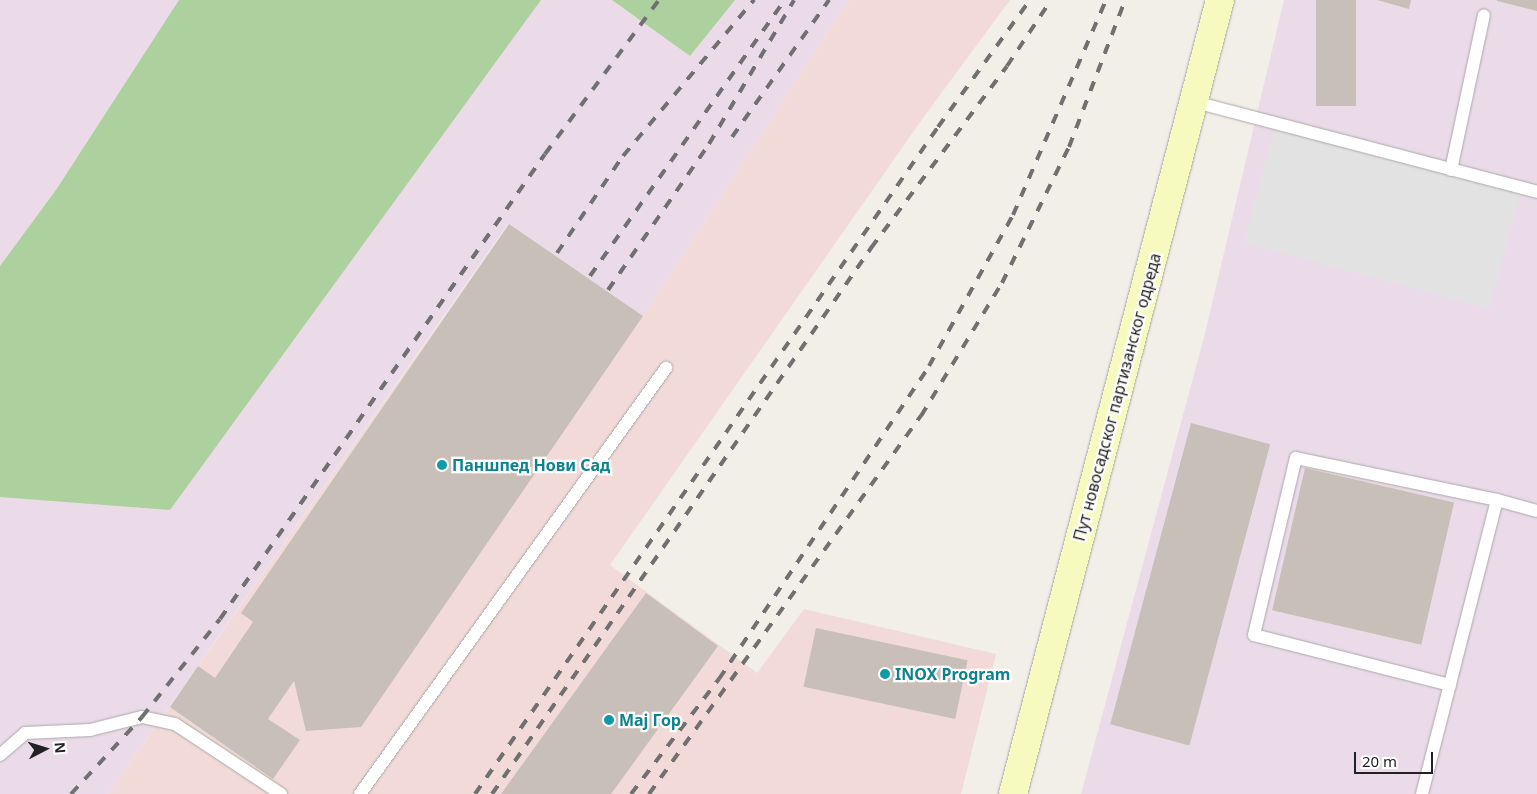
<!DOCTYPE html>
<html>
<head>
<meta charset="utf-8">
<style>
	body { margin:0 }
	#map { position:relative; width:1537px; height:794px; overflow:hidden; background:#f2efe9; font-family:"Noto Sans",sans-serif }
	div>[style] { position:absolute }
	.commercial>* { inset:0; background:#f2dad9 }
	.industrial>* { inset:0; background:#ebdbe8 }
	.forest>* { inset:0; background:#add19e }
	.parking>* { inset:0; background:#e2e2e2; transform-origin:0 0 }
	.building>* { inset:0; background:#c7bfb8; transform-origin:0 0 }
	.roads { filter:drop-shadow(0 0 1px #a9a9a9) drop-shadow(0 0 1px #a9a9a9) }
	.lane>* { height:12px; margin:-6px; padding:0 6px; transform-origin:6px; border-radius:6px; background:#fff }
	.secondary>* { height:28px; margin:-14px; padding:0 14px; transform-origin:14px; border-radius:14px; background:#f7fabf }
	.rail>* { height:4px; margin-top:-2px; transform-origin:0; background:repeating-linear-gradient(90deg,#707070 0 10px,transparent 0 20px) }
	.dots>* { width:14px; height:14px; translate:-50% -50%; box-sizing:border-box; border:2px solid #fff; border-radius:50% }
	span { translate:-50% -50%; white-space:nowrap; text-align:center; line-height:1.15; -webkit-text-stroke:4.5px #fff; paint-order:stroke }
	.street-label { font-size:16px; color:#222 }
	.culture-label { font-size:16px; color:#0d838f; font-weight:700 }
	.left { translate:0 -50%; text-align:left }
	.north { position:absolute; left:20px; top:724px; width:50px; height:50px; -webkit-text-stroke:4px #fff; paint-order:stroke; rotate:85deg; font-size:14px; font-weight:700; line-height:20px; text-align:center; color:#222 }
	.north::after { content:''; display:block; margin:auto; width:18px; height:22px; background:#222; clip-path:polygon(50% 0,100% 100%,50% 72%,0 100%) }
	.scale { position:absolute; left:1354px; top:752px; width:79px; height:22px; box-sizing:border-box; border:2px solid #222; border-top:0; padding-left:6px; font-size:15px; line-height:18px; white-space:nowrap; color:#222; -webkit-text-stroke:4px #fff; paint-order:stroke }
</style>
</head>
<body>
<div id="map">
	<div class="commercial">
		<i style="clip-path:polygon(849px 0,1010px 0,923px 118px,610px 565px,757px 673px,804px 609px,996px 654px,961px 794px,108px 794px,509px 224px,643px 316px)"></i>
	</div>
	<div class="industrial">
		<i style="clip-path:polygon(0 0,849px 0,643px 316px,508px 224px,108px 794px,0 794px)"></i>
		<i style="clip-path:polygon(1284px 0,1537px 0,1537px 794px,1081px 794px,1204px 337px)"></i>
	</div>
	<div class="forest">
		<i style="clip-path:polygon(179px 0,541px 0,170px 510px,0 497px,0 266px,56px 190px)"></i>
		<i style="clip-path:polygon(612px 0,735px 0,690px 56px)"></i>
	</div>
	<div class="parking">
		<i style="left:1276px;top:124px;width:254px;height:123px;rotate:15deg"></i>
	</div>
	<div class="building">
		<i style="left:1316px;top:0;width:40px;height:106px"></i>
		<i style="clip-path:polygon(1377px 0,1411px 0,1409px 9px)"></i>
		<i style="clip-path:polygon(1497px 0,1537px 0,1537px 11px,1497px 1px)"></i>
		<i style="clip-path:polygon(509px 224px,643px 316px,361px 727px,306px 731px,294px 681px,268px 719px,300px 740px,273px 779px,170px 707px,198px 666px,215px 678px,253px 622px,241px 613px)"></i>
		<i style="left:1191px;top:423px;width:82px;height:312px;rotate:15deg"></i>
		<i style="left:1305px;top:468px;width:153px;height:146px;rotate:13deg"></i>
		<i style="clip-path:polygon(646px 593px,718px 646px,611px 794px,501px 794px)"></i>
		<i style="left:816px;top:628px;width:155px;height:60px;rotate:12deg"></i>
	</div>
	<div class="roads">
		<div class="lane">
			<i style="left:1195px;top:102px;width:354px;rotate:14.7deg"></i>
			<i style="left:1451px;top:170px;width:158px;rotate:-78deg"></i>
			<i style="left:1450px;top:685px;width:202px;rotate:-165.7deg"></i>
			<i style="left:1254px;top:635px;width:182px;rotate:-76.7deg"></i>
			<i style="left:1296px;top:458px;width:205px;rotate:11.8deg"></i>
			<i style="left:0;top:755px;width:33px;rotate:-41deg"></i>
			<i style="left:25px;top:733px;width:65px;rotate:-2.6deg"></i>
			<i style="left:90px;top:730px;width:54px;rotate:-14deg"></i>
			<i style="left:142px;top:717px;width:34px;rotate:12deg"></i>
			<i style="left:175px;top:724px;width:127px;rotate:33.4deg"></i>
			<i style="left:360px;top:794px;width:525px;rotate:-54.31deg"></i>
			<i style="left:1422px;top:794px;width:303px;rotate:-75.7deg"></i>
			<i style="left:1497px;top:500px;width:41px;rotate:15.4deg"></i>
		</div>
		<div class="secondary">
			<i style="left:1013px;top:794px;width:821px;rotate:-75.39deg"></i>
		</div>
	</div>
	<div class="rail">
		<i style="left:732px;top:137px;width:168px;rotate:-54.7deg"></i>
		<i style="left:557px;top:253px;width:117px;rotate:-55.8deg"></i>
		<i style="left:623px;top:156px;width:204px;rotate:-50deg"></i>
		<i style="left:590px;top:276px;width:338px;rotate:-54.8deg"></i>
		<i style="left:608px;top:290px;width:178px;rotate:-55.3deg"></i>
		<i style="left:709px;top:144px;width:167px;rotate:-59.4deg"></i>
		<i style="left:71px;top:794px;width:105px;rotate:-47.3deg"></i>
		<i style="left:142px;top:717px;width:125px;rotate:-51.5deg"></i>
		<i style="left:220px;top:619px;width:567px;rotate:-55.05deg"></i>
		<i style="left:545px;top:154px;width:192px;rotate:-53.5deg"></i>
		<i style="left:475px;top:794px;width:812px;rotate:-55.23deg"></i>
		<i style="left:938px;top:127px;width:157px;rotate:-54.1deg"></i>
		<i style="left:492px;top:794px;width:665px;rotate:-55.23deg"></i>
		<i style="left:871px;top:248px;width:227px;rotate:-53.2deg"></i>
		<i style="left:1007px;top:66px;width:79px;rotate:-56.3deg"></i>
		<i style="left:631px;top:794px;width:145px;rotate:-52.6deg"></i>
		<i style="left:719px;top:679px;width:377px;rotate:-56.1deg"></i>
		<i style="left:929px;top:366px;width:173px;rotate:-60.9deg"></i>
		<i style="left:1013px;top:215px;width:234px;rotate:-66.6deg"></i>
		<i style="left:649px;top:794px;width:466px;rotate:-54.3deg"></i>
		<i style="left:921px;top:416px;width:156px;rotate:-58.7deg"></i>
		<i style="left:1002px;top:283px;width:152px;rotate:-63.8deg"></i>
		<i style="left:1069px;top:147px;width:157px;rotate:-69.1deg"></i>
	</div>
	<div class="dots">
		<i style="left:442px;top:465px;background:#0f9aa8"></i>
		<i style="left:885px;top:674px;background:#0f9aa8"></i>
		<i style="left:609px;top:720px;background:#0f9aa8"></i>
	</div>
	<div class="street-label">
		<span style="left:1117px;top:397px;rotate:-75deg">Пут новосадског партизанског одреда</span>
	</div>
	<div class="culture-label">
		<span class="left" style="left:452px;top:465px">Паншпед Нови Сад</span>
		<span class="left" style="left:895px;top:674px">INOX Program</span>
		<span class="left" style="left:619px;top:720px">Мај Гор</span>
	</div>
	<div class="north">N</div>
	<div class="scale">20 m</div>
</div>
</body>
</html>
